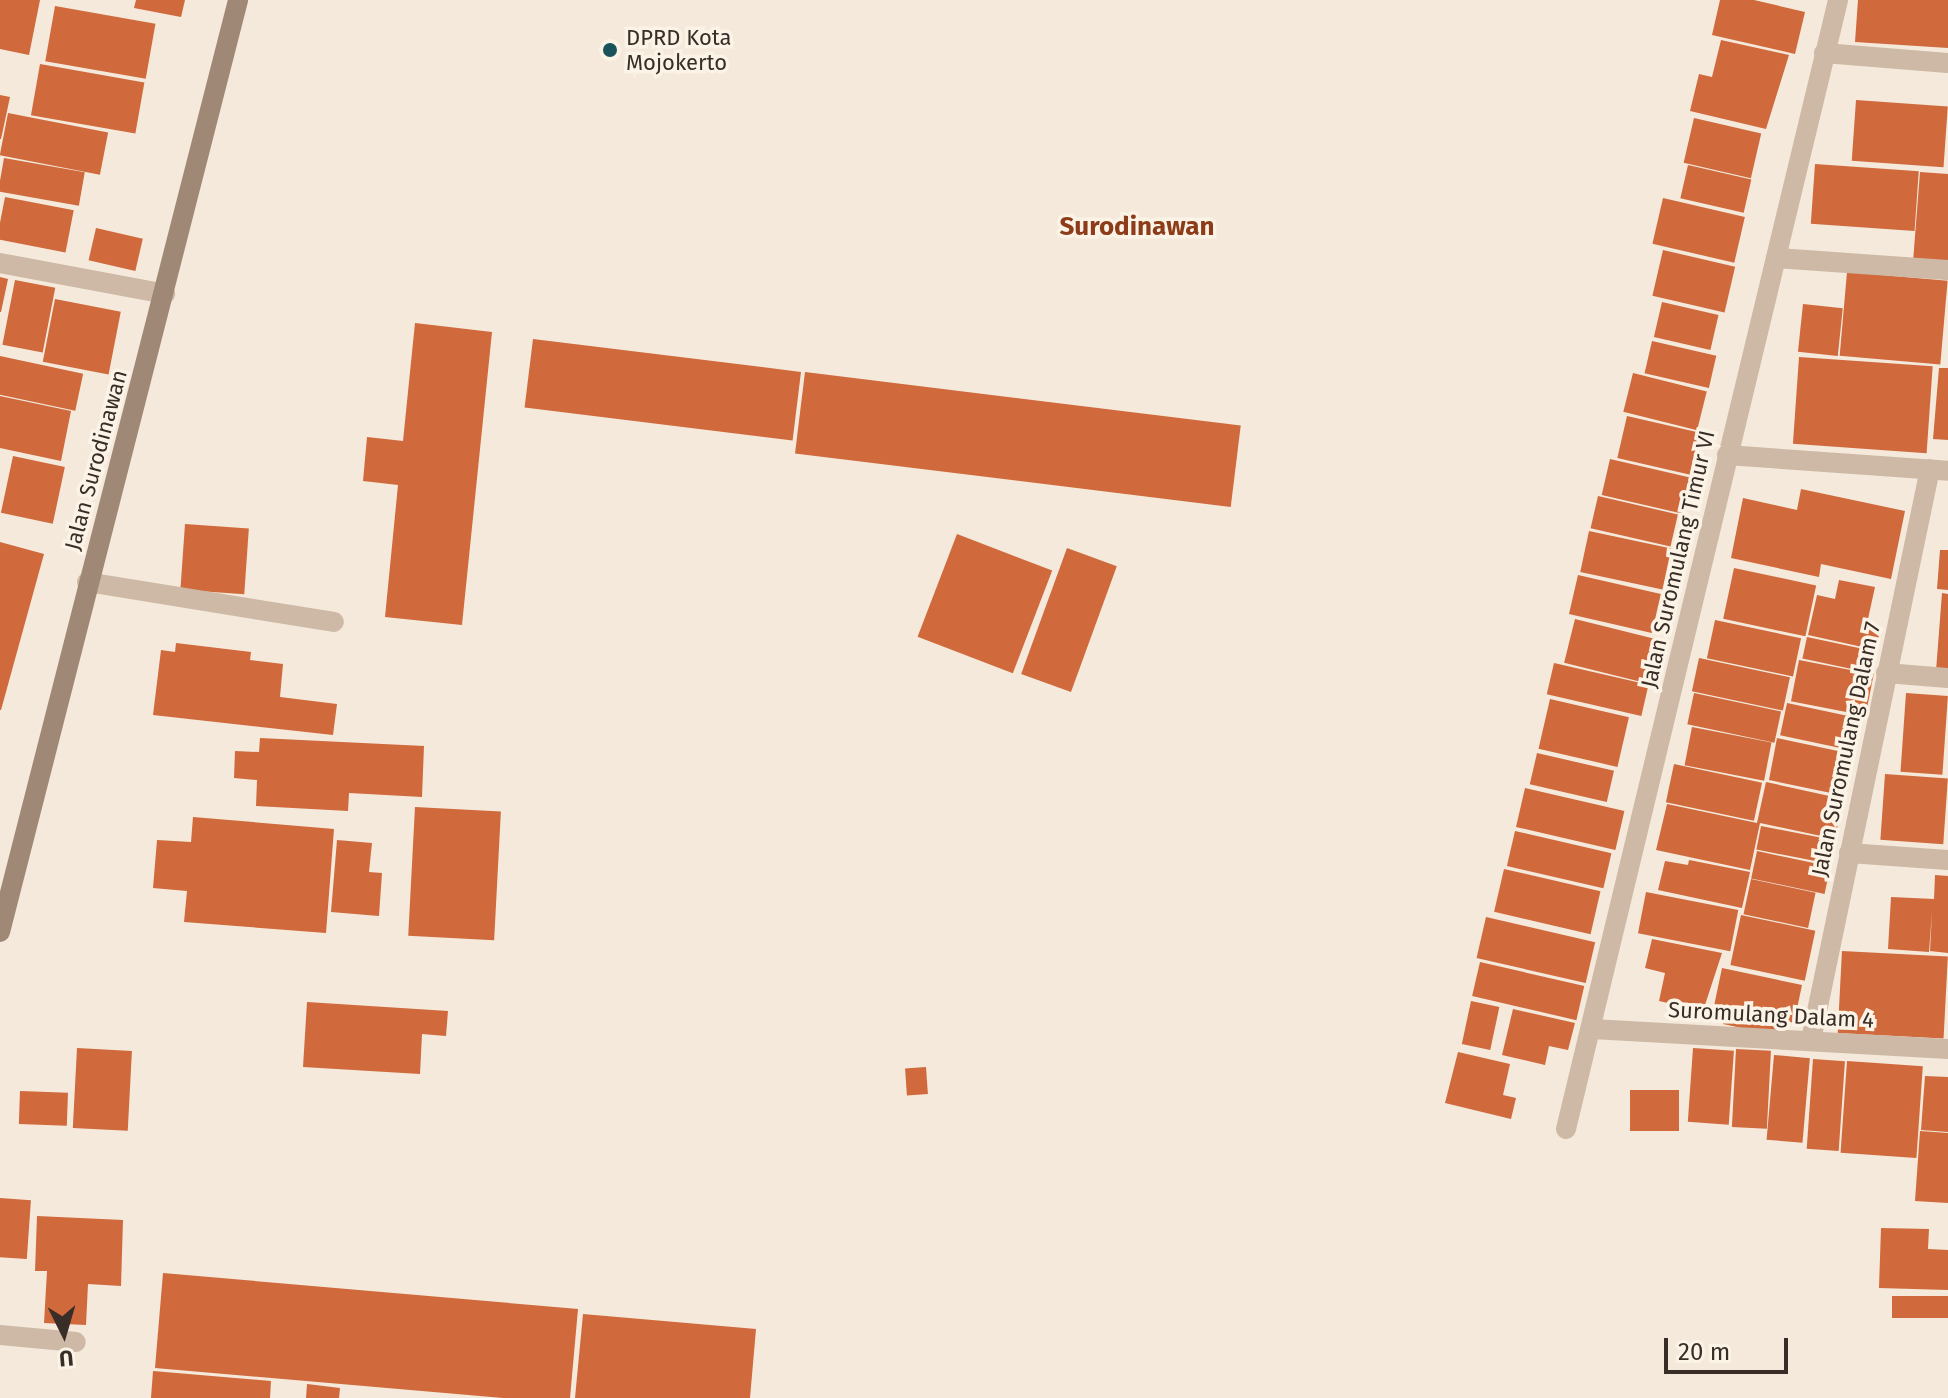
<!DOCTYPE html>
<html>
<head>
<meta charset="utf-8">
<style>
	body { margin:0 }
	#map { position:relative; width:1948px; height:1398px; overflow:hidden; background:#f4e9da; font-family:"Fira Sans",sans-serif }
	div>[style] { position:absolute }
	.building>* { inset:0; background:#d0693c; transform-origin:0 0 }
	.minor>* { height:20px; margin:-10px; padding:0 10px; transform-origin:10px; border-radius:10px; background:#cdb9a5 }
	.secondary>* { height:20px; margin:-10px; padding:0 10px; transform-origin:10px; border-radius:10px; background:#a08876 }
	.dots>* { width:22px; height:22px; translate:-50% -50%; box-sizing:border-box; border:4px solid #fbf3e6; border-radius:50% }
	span { translate:-50% -50%; white-space:nowrap; text-align:center; line-height:1.15; -webkit-text-stroke:7px #fbf3e6; paint-order:stroke }
	.poi-label { font-size:22px; color:#382d27 }
	.left { translate:0 -50%; text-align:left }
	.street-label { font-size:22px; color:#382d27 }
	.quarter-label { font-size:26px; color:#8d3c19; font-weight:700 }
	.north { position:absolute; left:24px; top:1294px; width:80px; height:80px; -webkit-text-stroke:6px #fbf3e6; paint-order:stroke; rotate:175deg; font-size:22px; font-weight:700; line-height:32px; text-align:center; color:#382d27 }
	.north::after { content:''; display:block; margin:auto; width:28px; height:36px; background:#382d27; clip-path:polygon(50% 0,100% 100%,50% 72%,0 100%) }
	.scale { position:absolute; left:1664px; top:1338px; width:124px; height:36px; box-sizing:border-box; border:4px solid #382d27; border-top:0; padding-left:10px; font-size:24px; line-height:28px; white-space:nowrap; color:#382d27; -webkit-text-stroke:6px #fbf3e6; paint-order:stroke }
</style>
</head>
<body>
<div id="map">
	<div class="building">
		<i style="clip-path:polygon(0 0,40px 0,29px 55px,0 49px)"></i>
		<i style="clip-path:polygon(136px 0,185px 0,181px 17px,134px 8px)"></i>
		<i style="clip-path:polygon(1720px 0,1754px 0,1805px 12px,1795px 54px,1712px 35px)"></i>
		<i style="clip-path:polygon(1858px 0,1948px 0,1948px 48px,1855px 42px)"></i>
		<i style="left:55px;top:6px;width:102px;height:56px;rotate:10deg"></i>
		<i style="clip-path:polygon(1721px 40px,1789px 55px,1766px 129px,1690px 111px,1699px 74px,1712px 77px)"></i>
		<i style="left:40px;top:64px;width:106px;height:52px;rotate:10deg"></i>
		<i style="clip-path:polygon(0 95px,10px 97px,1px 139px,0 139px)"></i>
		<i style="left:1856px;top:100px;width:92px;height:61px;rotate:4deg"></i>
		<i style="left:8px;top:113px;width:102px;height:43px;rotate:11deg"></i>
		<i style="left:1694px;top:118px;width:69px;height:46px;rotate:13deg"></i>
		<i style="left:4px;top:158px;width:82px;height:34px;rotate:10deg"></i>
		<i style="left:1815px;top:164px;width:104px;height:60px;rotate:4deg"></i>
		<i style="left:1688px;top:165px;width:65px;height:34px;rotate:13deg"></i>
		<i style="clip-path:polygon(1920px 172px,1948px 174px,1948px 265px,1913px 262px)"></i>
		<i style="left:5px;top:197px;width:70px;height:43px;rotate:11deg"></i>
		<i style="left:1663px;top:198px;width:84px;height:47px;rotate:13deg"></i>
		<i style="left:96px;top:228px;width:48px;height:33px;rotate:13deg"></i>
		<i style="left:1663px;top:250px;width:74px;height:47px;rotate:13deg"></i>
		<i style="left:1847px;top:272px;width:101px;height:84px;rotate:5deg"></i>
		<i style="clip-path:polygon(0 277px,8px 279px,1px 312px,0 312px)"></i>
		<i style="left:15px;top:280px;width:41px;height:66px;rotate:11deg"></i>
		<i style="left:55px;top:299px;width:67px;height:64px;rotate:11deg"></i>
		<i style="left:1662px;top:302px;width:58px;height:36px;rotate:13deg"></i>
		<i style="left:1803px;top:304px;width:40px;height:48px;rotate:6deg"></i>
		<i style="clip-path:polygon(415px 323px,492px 332px,462px 625px,385px 617px,398px 485px,363px 481px,367px 437px,403px 441px)"></i>
		<i style="left:533px;top:339px;width:270px;height:69px;rotate:7deg"></i>
		<i style="left:1652px;top:341px;width:66px;height:33px;rotate:13deg"></i>
		<i style="left:0;top:356px;width:85px;height:38px;rotate:12deg"></i>
		<i style="left:1799px;top:357px;width:134px;height:87px;rotate:4deg"></i>
		<i style="clip-path:polygon(1939px 368px,1948px 368px,1948px 440px,1933px 439px)"></i>
		<i style="left:805px;top:372px;width:439px;height:82px;rotate:7deg"></i>
		<i style="left:1633px;top:373px;width:76px;height:40px;rotate:14deg"></i>
		<i style="clip-path:polygon(0 396px,71px 411px,61px 461px,0 448px)"></i>
		<i style="left:1627px;top:416px;width:76px;height:43px;rotate:13deg"></i>
		<i style="left:13px;top:456px;width:53px;height:58px;rotate:12deg"></i>
		<i style="left:1610px;top:459px;width:82px;height:37px;rotate:13deg"></i>
		<i style="clip-path:polygon(1801px 489px,1905px 511px,1891px 579px,1821px 564px,1819px 577px,1731px 558px,1743px 498px,1797px 510px)"></i>
		<i style="left:1598px;top:496px;width:82px;height:33px;rotate:13deg"></i>
		<i style="left:185px;top:524px;width:64px;height:66px;rotate:4deg"></i>
		<i style="left:1589px;top:531px;width:84px;height:42px;rotate:12deg"></i>
		<i style="left:957px;top:534px;width:102px;height:110px;rotate:21deg"></i>
		<i style="clip-path:polygon(0 542px,44px 554px,1px 710px,0 710px)"></i>
		<i style="left:1067px;top:548px;width:53px;height:134px;rotate:20deg"></i>
		<i style="clip-path:polygon(1940px 550px,1948px 550px,1948px 590px,1937px 589px)"></i>
		<i style="left:1734px;top:568px;width:84px;height:52px;rotate:12deg"></i>
		<i style="left:1578px;top:575px;width:85px;height:40px;rotate:13deg"></i>
		<i style="clip-path:polygon(1839px 580px,1875px 587px,1866px 628px,1880px 631px,1876px 650px,1808px 635px,1817px 595px,1835px 599px)"></i>
		<i style="clip-path:polygon(1942px 593px,1948px 594px,1948px 672px,1936px 671px)"></i>
		<i style="left:1575px;top:619px;width:89px;height:45px;rotate:14deg"></i>
		<i style="left:1715px;top:620px;width:88px;height:39px;rotate:12deg"></i>
		<i style="left:1807px;top:637px;width:71px;height:22px;rotate:12deg"></i>
		<i style="clip-path:polygon(176px 643px,251px 652px,250px 660px,283px 664px,280px 697px,337px 704px,333px 735px,153px 715px,161px 650px,175px 652px)"></i>
		<i style="left:1699px;top:658px;width:93px;height:34px;rotate:12deg"></i>
		<i style="left:1799px;top:660px;width:76px;height:42px;rotate:11deg"></i>
		<i style="left:1554px;top:663px;width:97px;height:32px;rotate:13deg"></i>
		<i style="left:1694px;top:693px;width:89px;height:32px;rotate:12deg"></i>
		<i style="left:1906px;top:693px;width:42px;height:79px;rotate:4deg"></i>
		<i style="left:1550px;top:699px;width:81px;height:51px;rotate:13deg"></i>
		<i style="left:1787px;top:703px;width:77px;height:33px;rotate:12deg"></i>
		<i style="left:1692px;top:727px;width:81px;height:39px;rotate:11deg"></i>
		<i style="clip-path:polygon(260px 738px,424px 746px,422px 797px,349px 793px,348px 811px,256px 806px,257px 780px,234px 778px,235px 751px,259px 752px)"></i>
		<i style="clip-path:polygon(1777px 738px,1852px 754px,1845px 786px,1833px 782px,1831px 793px,1769px 780px)"></i>
		<i style="left:1537px;top:753px;width:79px;height:32px;rotate:13deg"></i>
		<i style="left:1674px;top:764px;width:90px;height:39px;rotate:12deg"></i>
		<i style="left:1885px;top:774px;width:63px;height:66px;rotate:4deg"></i>
		<i style="clip-path:polygon(1766px 782px,1843px 799px,1835px 839px,1760px 823px,1750px 870px,1656px 850px,1667px 804px,1757px 823px)"></i>
		<i style="left:1525px;top:788px;width:102px;height:40px;rotate:13deg"></i>
		<i style="left:415px;top:807px;width:86px;height:129px;rotate:3deg"></i>
		<i style="clip-path:polygon(193px 817px,334px 829px,326px 933px,184px 922px,187px 891px,153px 888px,157px 840px,191px 842px)"></i>
		<i style="left:1761px;top:826px;width:76px;height:24px;rotate:11deg"></i>
		<i style="left:1515px;top:831px;width:99px;height:36px;rotate:13deg"></i>
		<i style="clip-path:polygon(337px 840px,372px 843px,369px 872px,382px 873px,379px 916px,331px 912px)"></i>
		<i style="left:1757px;top:851px;width:75px;height:28px;rotate:12deg"></i>
		<i style="clip-path:polygon(1689px 860px,1750px 872px,1742px 908px,1658px 890px,1665px 861px,1688px 865px)"></i>
		<i style="left:1504px;top:869px;width:99px;height:44px;rotate:13deg"></i>
		<i style="clip-path:polygon(1935px 875px,1948px 876px,1948px 953px,1930px 951px,1932px 912px,1929px 952px,1888px 949px,1891px 897px,1934px 899px)"></i>
		<i style="left:1751px;top:879px;width:66px;height:36px;rotate:12deg"></i>
		<i style="left:1646px;top:892px;width:94px;height:42px;rotate:11deg"></i>
		<i style="left:1741px;top:915px;width:76px;height:51px;rotate:12deg"></i>
		<i style="left:1486px;top:917px;width:112px;height:42px;rotate:13deg"></i>
		<i style="clip-path:polygon(1652px 939px,1722px 953px,1703px 1011px,1659px 1001px,1665px 973px,1645px 968px)"></i>
		<i style="left:1842px;top:951px;width:106px;height:82px;rotate:3deg"></i>
		<i style="left:1480px;top:962px;width:107px;height:35px;rotate:13deg"></i>
		<i style="clip-path:polygon(1722px 968px,1802px 985px,1794px 1023px,1779px 1019px,1775px 1035px,1723px 1024px,1726px 1008px,1714px 1006px)"></i>
		<i style="left:1471px;top:1001px;width:29px;height:44px;rotate:12deg"></i>
		<i style="clip-path:polygon(307px 1002px,448px 1011px,446px 1036px,422px 1034px,420px 1074px,303px 1067px)"></i>
		<i style="clip-path:polygon(1513px 1009px,1575px 1023px,1568px 1050px,1549px 1046px,1545px 1065px,1502px 1055px)"></i>
		<i style="left:77px;top:1048px;width:55px;height:80px;rotate:3deg"></i>
		<i style="left:1693px;top:1048px;width:41px;height:74px;rotate:4deg"></i>
		<i style="left:1736px;top:1049px;width:35px;height:78px;rotate:3deg"></i>
		<i style="clip-path:polygon(1458px 1052px,1510px 1064px,1503px 1095px,1516px 1098px,1511px 1119px,1445px 1103px)"></i>
		<i style="left:1774px;top:1055px;width:36px;height:85px;rotate:5deg"></i>
		<i style="left:1813px;top:1059px;width:32px;height:90px;rotate:4deg"></i>
		<i style="left:1847px;top:1061px;width:76px;height:92px;rotate:4deg"></i>
		<i style="left:926px;top:1067px;width:27px;height:21px;rotate:86deg"></i>
		<i style="clip-path:polygon(1925px 1076px,1948px 1077px,1948px 1132px,1921px 1130px)"></i>
		<i style="left:1630px;top:1090px;width:49px;height:41px"></i>
		<i style="left:20px;top:1091px;width:48px;height:33px;rotate:2deg"></i>
		<i style="clip-path:polygon(1920px 1131px,1948px 1133px,1948px 1203px,1915px 1201px)"></i>
		<i style="left:0;top:1198px;width:31px;height:59px;rotate:4deg"></i>
		<i style="clip-path:polygon(37px 1216px,123px 1220px,121px 1286px,88px 1284px,86px 1325px,44px 1323px,47px 1271px,35px 1271px)"></i>
		<i style="clip-path:polygon(1881px 1228px,1929px 1229px,1928px 1249px,1948px 1250px,1948px 1290px,1879px 1288px)"></i>
		<i style="clip-path:polygon(163px 1273px,578px 1309px,570px 1398px,503px 1398px,155px 1368px)"></i>
		<i style="left:1948px;top:1296px;width:22px;height:56px;rotate:90deg"></i>
		<i style="clip-path:polygon(583px 1314px,756px 1329px,750px 1398px,575px 1398px)"></i>
		<i style="clip-path:polygon(153px 1371px,271px 1381px,270px 1398px,151px 1398px)"></i>
		<i style="clip-path:polygon(307px 1384px,340px 1388px,339px 1398px,306px 1398px)"></i>
	</div>
	<div class="minor">
		<i style="left:1824px;top:53px;width:124px;rotate:4.6deg"></i>
		<i style="left:1776px;top:258px;width:172px;rotate:4deg"></i>
		<i style="left:0;top:263px;width:168px;rotate:10.6deg"></i>
		<i style="left:1727px;top:455px;width:222px;rotate:4.1deg"></i>
		<i style="left:87px;top:582px;width:250px;rotate:9.2deg"></i>
		<i style="left:1886px;top:673px;width:62px;rotate:4.6deg"></i>
		<i style="left:1849px;top:853px;width:99px;rotate:4deg"></i>
		<i style="left:1592px;top:1029px;width:357px;rotate:3.2deg"></i>
		<i style="left:1811px;top:1040px;width:583px;rotate:-78.23deg"></i>
		<i style="left:1566px;top:1129px;width:1161px;rotate:-76.45deg"></i>
		<i style="left:0;top:1335px;width:76px;rotate:5.3deg"></i>
	</div>
	<div class="secondary">
		<i style="left:0;top:932px;width:962px;rotate:-75.67deg"></i>
	</div>
	<div class="dots">
		<i style="left:610px;top:50px;background:#19535c"></i>
	</div>
	<div class="poi-label">
		<span class="left" style="left:626px;top:50px">DPRD Kota<br>Mojokerto</span>
	</div>
	<div class="street-label">
		<span style="left:96px;top:460px;rotate:-75deg">Jalan Surodinawan</span>
		<span style="left:1678px;top:559px;rotate:-77deg">Jalan Suromulang Timur VI</span>
		<span style="left:1846px;top:749px;rotate:-78deg">Jalan Suromulang Dalam 7</span>
		<span style="left:1771px;top:1015px;rotate:3deg">Suromulang Dalam 4</span>
	</div>
	<div class="quarter-label">
		<span style="left:1137px;top:227px">Surodinawan</span>
	</div>
	<div class="north">U</div>
	<div class="scale">20 m</div>
</div>
</body>
</html>
